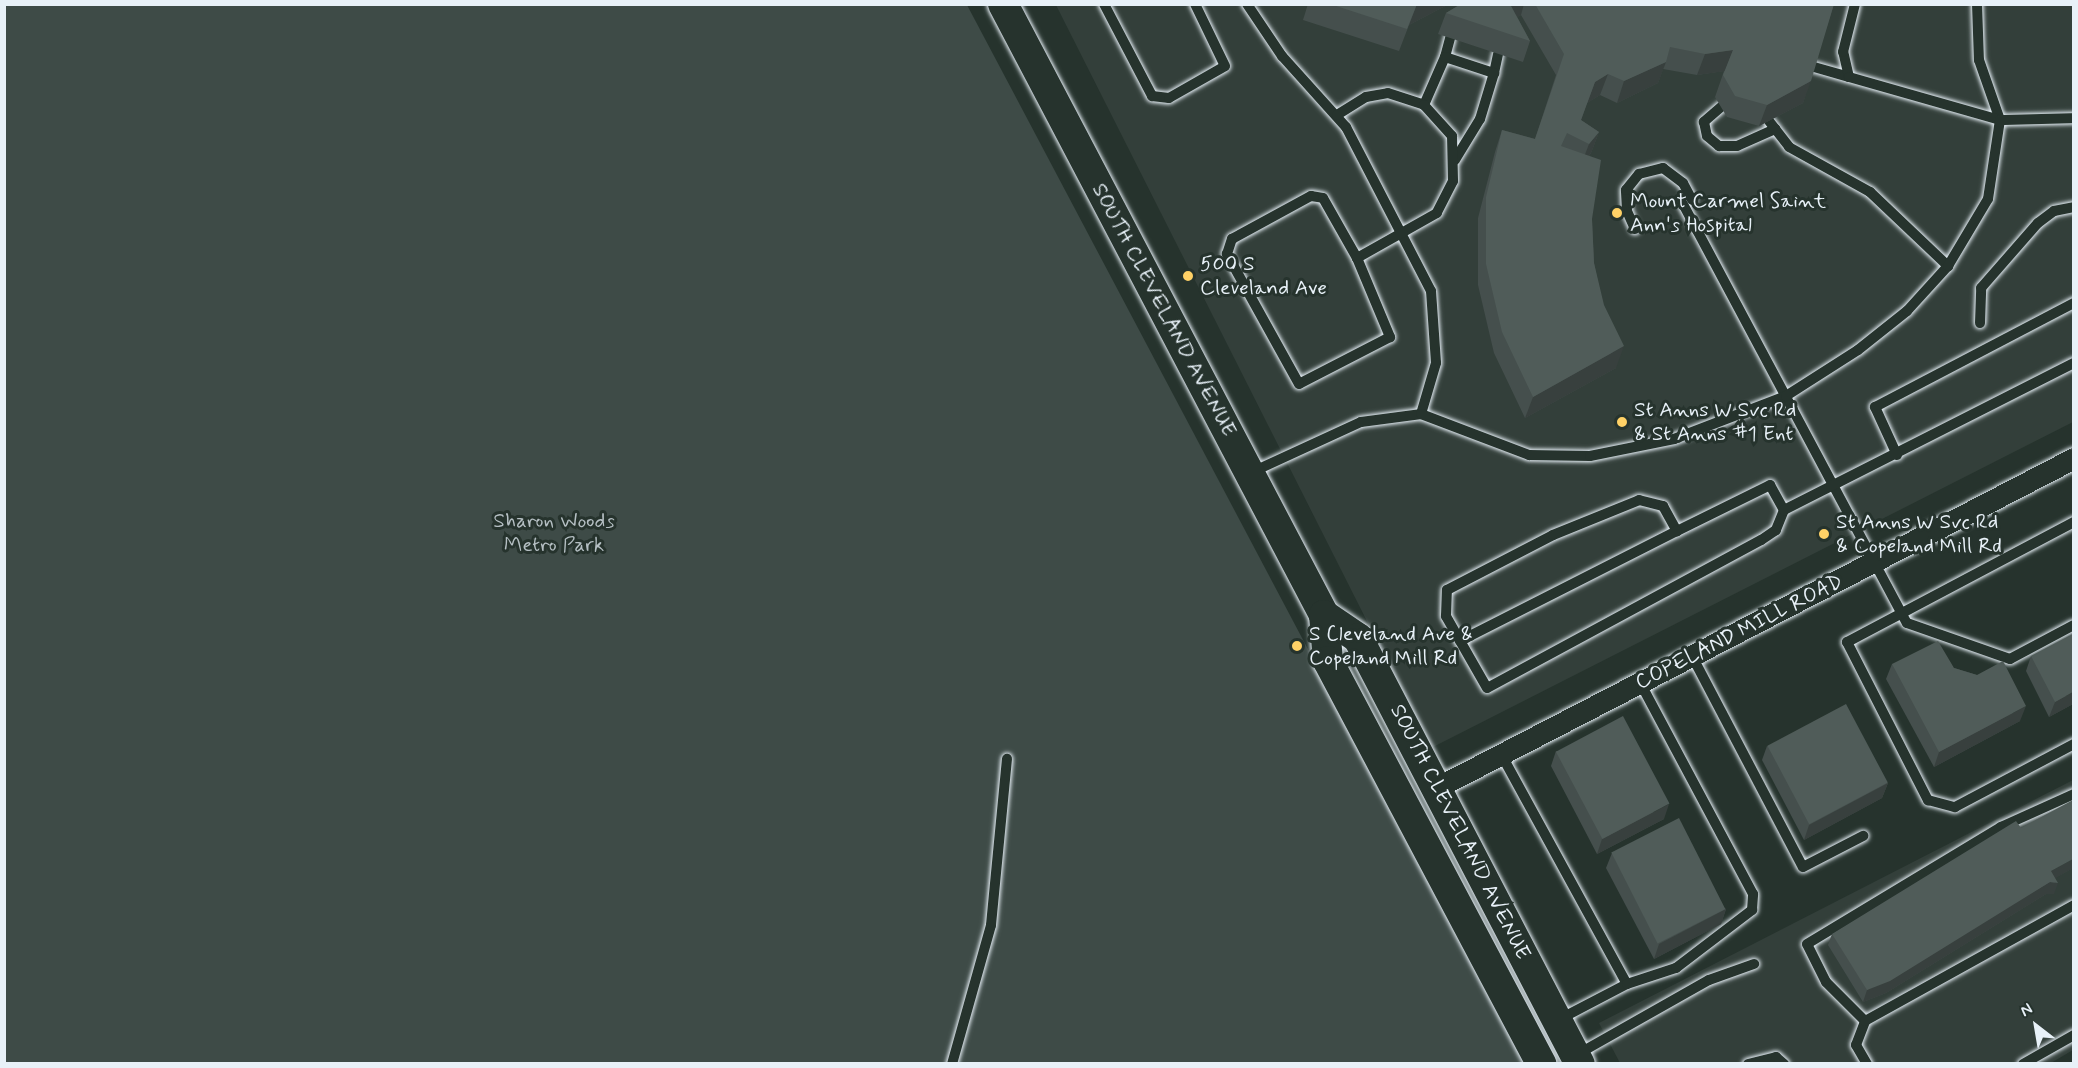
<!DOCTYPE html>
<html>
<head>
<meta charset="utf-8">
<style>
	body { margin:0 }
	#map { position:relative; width:2078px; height:1068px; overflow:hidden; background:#26332d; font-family:Mynerve,sans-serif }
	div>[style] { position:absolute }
	.built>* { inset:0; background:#333f3a }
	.green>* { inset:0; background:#3e4b47 }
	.roads { filter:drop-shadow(0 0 2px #e8f1f8) drop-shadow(0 0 2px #e8f1f8) }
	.service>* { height:10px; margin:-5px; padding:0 5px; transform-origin:5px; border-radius:5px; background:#26332d }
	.minor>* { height:21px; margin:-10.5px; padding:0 10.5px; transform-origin:10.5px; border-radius:10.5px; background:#26332d }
	.secondary>* { height:30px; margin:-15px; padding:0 15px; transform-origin:15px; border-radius:15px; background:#26332d }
	.wall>* { inset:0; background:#454f4d }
	.shaded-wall>* { inset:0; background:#38403e }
	.building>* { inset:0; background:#505c59; transform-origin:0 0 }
	.dots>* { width:16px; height:16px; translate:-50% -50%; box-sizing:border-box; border:3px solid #26332d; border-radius:50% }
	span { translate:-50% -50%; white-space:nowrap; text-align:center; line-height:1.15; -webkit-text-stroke:6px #26332d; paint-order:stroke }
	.poi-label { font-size:21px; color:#e8f1f8 }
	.left { translate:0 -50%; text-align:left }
	.street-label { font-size:21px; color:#e8f1f8 }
	.park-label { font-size:21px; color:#b5bfc3 }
	.frame { position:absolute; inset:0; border:6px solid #e8f1f8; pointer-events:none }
	.north { position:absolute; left:2006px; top:996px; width:60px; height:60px; -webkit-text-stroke:4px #26332d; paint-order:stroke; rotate:329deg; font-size:16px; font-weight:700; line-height:24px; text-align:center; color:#e8f1f8 }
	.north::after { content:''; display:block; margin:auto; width:21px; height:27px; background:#e8f1f8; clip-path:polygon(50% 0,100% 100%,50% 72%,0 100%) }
</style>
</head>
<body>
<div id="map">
	<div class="built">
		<i style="clip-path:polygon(1056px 5px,2073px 5px,2073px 422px,1431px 748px)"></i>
		<i style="clip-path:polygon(2073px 780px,2073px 1050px,2051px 1063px,1620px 1063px,1599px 1023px)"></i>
	</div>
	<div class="green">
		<i style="clip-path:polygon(5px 4px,967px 5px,1527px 1063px,5px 1064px)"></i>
	</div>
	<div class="roads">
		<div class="service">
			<i style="left:1104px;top:4px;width:104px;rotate:62.4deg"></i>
			<i style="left:1152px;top:96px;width:17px;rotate:7deg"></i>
			<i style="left:1169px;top:98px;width:64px;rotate:-29.7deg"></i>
			<i style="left:1225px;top:66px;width:69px;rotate:-115.8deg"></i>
			<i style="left:1247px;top:4px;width:63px;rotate:56.1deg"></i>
			<i style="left:1282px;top:56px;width:96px;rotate:48deg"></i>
			<i style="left:1346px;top:127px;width:185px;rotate:62.6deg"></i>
			<i style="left:1431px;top:291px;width:72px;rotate:86deg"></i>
			<i style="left:1436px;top:363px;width:53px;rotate:106.4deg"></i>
			<i style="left:1977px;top:4px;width:56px;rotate:88deg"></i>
			<i style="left:1979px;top:60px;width:64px;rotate:70.7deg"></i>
			<i style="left:1445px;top:57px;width:20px;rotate:-75deg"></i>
			<i style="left:1814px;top:67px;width:36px;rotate:16deg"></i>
			<i style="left:1849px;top:77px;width:26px;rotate:-103deg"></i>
			<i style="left:1843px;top:52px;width:49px;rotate:-76deg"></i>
			<i style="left:1494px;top:73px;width:19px;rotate:-78deg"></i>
			<i style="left:1849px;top:77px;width:157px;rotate:15.9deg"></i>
			<i style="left:1424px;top:105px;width:52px;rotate:-66.4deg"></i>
			<i style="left:1445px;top:57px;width:52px;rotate:18.1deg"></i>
			<i style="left:1494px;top:73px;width:48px;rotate:106.9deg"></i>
			<i style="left:1480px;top:119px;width:48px;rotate:121.4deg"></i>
			<i style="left:1721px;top:107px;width:23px;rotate:139deg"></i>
			<i style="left:1704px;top:122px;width:14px;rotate:78deg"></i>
			<i style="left:1707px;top:136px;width:16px;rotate:40deg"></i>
			<i style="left:1719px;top:146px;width:18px"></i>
			<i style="left:1737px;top:146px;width:42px;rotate:-24.1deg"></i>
			<i style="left:1337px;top:115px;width:34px;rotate:-32deg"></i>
			<i style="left:1366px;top:97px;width:22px;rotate:-10deg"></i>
			<i style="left:1388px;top:93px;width:38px;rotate:18deg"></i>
			<i style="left:1424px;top:105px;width:42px;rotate:47.9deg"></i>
			<i style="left:1452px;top:136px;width:45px;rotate:88.7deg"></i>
			<i style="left:1453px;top:181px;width:36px;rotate:117deg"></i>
			<i style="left:1437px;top:213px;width:92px;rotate:150.6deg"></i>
			<i style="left:1357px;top:258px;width:86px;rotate:67.3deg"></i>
			<i style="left:1390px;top:337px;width:102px;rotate:152.7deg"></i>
			<i style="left:1299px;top:384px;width:149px;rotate:-119deg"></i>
			<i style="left:1227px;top:254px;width:16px;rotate:-72deg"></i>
			<i style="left:1232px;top:239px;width:90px;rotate:-28.6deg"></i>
			<i style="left:1311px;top:196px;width:12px;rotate:9deg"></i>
			<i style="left:1323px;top:198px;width:69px;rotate:60.5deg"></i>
			<i style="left:1769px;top:121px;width:33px;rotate:52deg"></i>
			<i style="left:1789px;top:147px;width:93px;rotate:29.1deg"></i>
			<i style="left:1870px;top:192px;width:108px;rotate:43.5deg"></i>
			<i style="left:1683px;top:204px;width:475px;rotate:61.9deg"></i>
			<i style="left:1907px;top:623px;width:109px;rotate:19.3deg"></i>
			<i style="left:2010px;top:659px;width:72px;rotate:-28deg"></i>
			<i style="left:1635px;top:229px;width:20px;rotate:-114deg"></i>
			<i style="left:1627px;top:211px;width:21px;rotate:-93deg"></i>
			<i style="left:1626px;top:190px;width:21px;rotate:-51deg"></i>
			<i style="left:1639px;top:174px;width:25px;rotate:-14deg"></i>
			<i style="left:1663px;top:168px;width:25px;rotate:37deg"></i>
			<i style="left:1683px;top:183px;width:19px;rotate:62deg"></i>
			<i style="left:1980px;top:323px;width:35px;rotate:-88deg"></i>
			<i style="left:1981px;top:288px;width:86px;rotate:-48.8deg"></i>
			<i style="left:2038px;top:223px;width:20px;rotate:-37deg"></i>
			<i style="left:2054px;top:211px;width:20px;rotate:-11deg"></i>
			<i style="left:1897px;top:455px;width:53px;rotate:-114.6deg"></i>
			<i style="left:1875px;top:407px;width:225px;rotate:-27.6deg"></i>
			<i style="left:1250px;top:473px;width:122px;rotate:-24.7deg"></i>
			<i style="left:1361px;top:422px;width:61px;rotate:-7.6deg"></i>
			<i style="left:1421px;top:414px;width:116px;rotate:20.8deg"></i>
			<i style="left:1529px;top:455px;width:61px;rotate:0.9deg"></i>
			<i style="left:1590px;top:456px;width:86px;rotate:-11.4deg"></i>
			<i style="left:1674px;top:439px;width:120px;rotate:-21deg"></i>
			<i style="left:1786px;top:396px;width:85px;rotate:-32.6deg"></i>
			<i style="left:1858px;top:350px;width:63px;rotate:-38.5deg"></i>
			<i style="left:1907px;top:311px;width:61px;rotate:-47.7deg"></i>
			<i style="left:1948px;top:266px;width:78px;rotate:-59.2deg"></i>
			<i style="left:1988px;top:199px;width:80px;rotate:-81.4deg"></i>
			<i style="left:2000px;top:120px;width:74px;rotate:-1.5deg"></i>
			<i style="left:1784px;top:510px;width:22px;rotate:112deg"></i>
			<i style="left:1776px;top:530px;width:18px;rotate:146deg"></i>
			<i style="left:1761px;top:540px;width:311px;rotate:151.6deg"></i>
			<i style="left:1487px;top:688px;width:83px;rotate:-119.7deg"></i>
			<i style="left:1446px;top:616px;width:26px;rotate:-88deg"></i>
			<i style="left:1447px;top:590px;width:119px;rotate:-27.4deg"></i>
			<i style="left:1553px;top:535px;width:93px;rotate:-22.1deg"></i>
			<i style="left:1639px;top:500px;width:25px;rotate:14deg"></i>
			<i style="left:1663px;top:506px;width:29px;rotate:61deg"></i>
			<i style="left:1677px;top:531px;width:104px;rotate:-26.3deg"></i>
			<i style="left:1770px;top:485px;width:29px;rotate:61deg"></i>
			<i style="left:1784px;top:510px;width:325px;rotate:-26.9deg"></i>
			<i style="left:2074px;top:522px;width:257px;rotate:152.1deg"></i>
			<i style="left:1847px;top:642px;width:178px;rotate:62.9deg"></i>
			<i style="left:1928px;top:800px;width:28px;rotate:15deg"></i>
			<i style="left:1955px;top:807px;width:135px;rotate:-27.9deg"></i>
			<i style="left:1460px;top:641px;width:243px;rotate:-26.9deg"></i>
			<i style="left:1692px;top:656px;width:238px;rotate:62.3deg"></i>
			<i style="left:1803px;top:867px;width:68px;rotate:-27.3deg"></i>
			<i style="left:1501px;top:754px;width:262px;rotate:61.3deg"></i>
			<i style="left:1558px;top:1020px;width:78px;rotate:-27.6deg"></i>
			<i style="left:1627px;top:984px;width:52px;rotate:-18.1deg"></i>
			<i style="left:1676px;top:968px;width:96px;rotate:-37.3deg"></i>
			<i style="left:1752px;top:910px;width:16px;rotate:-86deg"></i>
			<i style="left:1753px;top:894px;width:240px;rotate:-118.1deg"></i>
			<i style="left:1865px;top:1021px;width:55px;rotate:-135deg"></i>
			<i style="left:1826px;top:982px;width:42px;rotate:-116.6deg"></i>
			<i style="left:1807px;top:944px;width:227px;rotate:-31.1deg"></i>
			<i style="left:2001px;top:827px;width:80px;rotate:-24.3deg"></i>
			<i style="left:1578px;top:1054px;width:150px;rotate:-29.5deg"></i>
			<i style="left:1709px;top:980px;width:48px;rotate:-19.6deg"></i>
			<i style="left:952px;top:1064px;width:144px;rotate:-74.3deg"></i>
			<i style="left:991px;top:925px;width:167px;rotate:-84.5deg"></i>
			<i style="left:1748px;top:1064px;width:29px;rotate:-14deg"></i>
			<i style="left:1776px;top:1057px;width:11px;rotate:41deg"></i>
			<i style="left:1867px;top:1064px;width:22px;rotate:-120deg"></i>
			<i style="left:1856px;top:1045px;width:26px;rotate:-69deg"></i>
			<i style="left:1865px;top:1021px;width:239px;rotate:-29deg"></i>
			<i style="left:2023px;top:1064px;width:59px;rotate:-29.6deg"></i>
		</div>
		<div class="minor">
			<i style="left:1436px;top:788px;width:718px;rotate:-27.35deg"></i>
		</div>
		<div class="secondary">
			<i style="left:1003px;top:4px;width:690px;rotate:62.28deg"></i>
			<i style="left:1324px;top:615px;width:46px;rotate:85deg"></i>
			<i style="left:1328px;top:661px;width:456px;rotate:62.1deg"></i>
			<i style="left:1324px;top:615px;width:41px;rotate:34.1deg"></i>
			<i style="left:1358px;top:638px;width:480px;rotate:62.5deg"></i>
		</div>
	</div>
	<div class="wall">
		<i style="clip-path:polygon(1308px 4px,1449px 4px,1409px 25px,1399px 51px,1303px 20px)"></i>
		<i style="clip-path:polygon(1461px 4px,1834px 4px,1803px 103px,1759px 126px,1727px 117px,1715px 97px,1724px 71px,1697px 75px,1663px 69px,1658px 83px,1617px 103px,1600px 95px,1587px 103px,1581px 120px,1599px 132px,1591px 153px,1589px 156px,1594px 263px,1616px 368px,1525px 418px,1494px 353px,1478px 285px,1478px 218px,1495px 152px,1502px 130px,1535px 139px,1556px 75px,1521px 15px,1517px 17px,1530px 41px,1523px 62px,1438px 34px,1446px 13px)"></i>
		<i style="clip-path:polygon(2031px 656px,2073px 704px,2049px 717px,2026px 671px)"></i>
		<i style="clip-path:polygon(1892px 664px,1954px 668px,1977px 675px,2020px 721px,1934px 767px,1886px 679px)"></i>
		<i style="clip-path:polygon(1767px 746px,1888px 783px,1882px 798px,1804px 840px,1762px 760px)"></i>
		<i style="clip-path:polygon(1556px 751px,1664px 819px,1597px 854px,1551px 766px)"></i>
		<i style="clip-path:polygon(1612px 853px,1726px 909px,1721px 924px,1654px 959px,1606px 868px)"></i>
		<i style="clip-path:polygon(2073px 868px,2055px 878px,2054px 894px,2046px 894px,1886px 993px,1863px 1002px,1828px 945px,1832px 934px)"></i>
	</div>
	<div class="shaded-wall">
		<i style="clip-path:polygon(1417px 4px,1449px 4px,1409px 25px,1399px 51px)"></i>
		<i style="clip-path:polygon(1510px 4px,1524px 4px,1521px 15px,1502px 26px)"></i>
		<i style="clip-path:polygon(1733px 50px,1725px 71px,1697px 75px,1705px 54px)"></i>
		<i style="clip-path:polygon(1666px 62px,1658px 83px,1617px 103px,1624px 81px)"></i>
		<i style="clip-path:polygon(1608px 74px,1600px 95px,1587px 103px,1573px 141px,1595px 82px)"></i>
		<i style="clip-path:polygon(1811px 81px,1803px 103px,1759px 126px,1767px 105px)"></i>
		<i style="clip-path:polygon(1599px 132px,1591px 153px,1581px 165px,1589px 144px)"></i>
		<i style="clip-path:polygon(1624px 346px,1616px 368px,1525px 418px,1533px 397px)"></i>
		<i style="clip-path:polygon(2073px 692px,2073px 704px,2049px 717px,2055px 702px)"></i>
		<i style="clip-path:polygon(2026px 706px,2020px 721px,1934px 767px,1939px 752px)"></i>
		<i style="clip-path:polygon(1888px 783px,1882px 798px,1804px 840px,1809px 825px)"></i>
		<i style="clip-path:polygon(1669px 804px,1664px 819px,1597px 854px,1602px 839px)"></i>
		<i style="clip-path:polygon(2073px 859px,2073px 868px,2047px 883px,2051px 871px)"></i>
		<i style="clip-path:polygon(2050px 882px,2058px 883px,2054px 894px,2046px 894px,1886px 993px,1863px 1002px,1867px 990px)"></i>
		<i style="clip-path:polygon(1726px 909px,1721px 924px,1654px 959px,1659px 944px)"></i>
	</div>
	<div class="building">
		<i style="clip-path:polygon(1330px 4px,1417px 4px,1407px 29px)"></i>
		<i style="clip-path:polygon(1461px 4px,1510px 4px,1530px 41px,1446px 13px)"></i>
		<i style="clip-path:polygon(1535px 4px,1834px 4px,1811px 81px,1767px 105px,1735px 96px,1723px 75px,1733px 50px,1705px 54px,1670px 47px,1666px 62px,1624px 81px,1608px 74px,1595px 82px,1581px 120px,1599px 132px,1589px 144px,1567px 133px,1561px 146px,1601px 160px,1592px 219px,1594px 263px,1604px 305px,1624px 346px,1533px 397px,1502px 332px,1486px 264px,1486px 197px,1502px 130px,1535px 139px,1564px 54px)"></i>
		<i style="clip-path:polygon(2073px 634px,2073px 692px,2055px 702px,2031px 656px)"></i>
		<i style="clip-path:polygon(1938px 641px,1954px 668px,1977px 675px,2003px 661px,2026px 706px,1939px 752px,1892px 664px)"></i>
		<i style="left:1846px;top:704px;width:89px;height:89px;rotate:62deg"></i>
		<i style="left:1623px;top:716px;width:99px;height:76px;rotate:62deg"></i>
		<i style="clip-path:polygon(2073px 800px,2073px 859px,2051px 871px,2058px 883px,2050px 882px,1890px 981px,1867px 990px,1832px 934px,2016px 821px,2021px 828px)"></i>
		<i style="left:1679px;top:818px;width:102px;height:76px;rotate:63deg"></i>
	</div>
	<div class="dots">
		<i style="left:1617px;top:213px;background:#ffd166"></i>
		<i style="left:1188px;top:276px;background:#ffd166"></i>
		<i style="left:1622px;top:422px;background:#ffd166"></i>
		<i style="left:1824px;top:534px;background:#ffd166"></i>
		<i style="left:1297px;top:646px;background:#ffd166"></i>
	</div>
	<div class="poi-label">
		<span class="left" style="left:1630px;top:213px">Mount Carmel Saint<br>Ann's Hospital</span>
		<span class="left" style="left:1200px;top:276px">500 S<br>Cleveland Ave</span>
		<span class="left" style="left:1634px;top:422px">St Anns W Svc Rd<br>&amp; St Anns #1 Ent</span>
		<span class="left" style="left:1836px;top:534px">St Anns W Svc Rd<br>&amp; Copeland Mill Rd</span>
		<span class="left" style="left:1309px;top:646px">S Cleveland Ave &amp;<br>Copeland Mill Rd</span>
	</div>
	<div class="street-label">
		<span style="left:1164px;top:310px;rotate:62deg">SOUTH CLEVELAND AVENUE</span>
		<span style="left:1739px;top:632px;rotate:-27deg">COPELAND MILL ROAD</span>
		<span style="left:1460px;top:832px;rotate:63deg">SOUTH CLEVELAND AVENUE</span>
	</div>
	<div class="park-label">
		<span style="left:554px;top:533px">Sharon Woods<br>Metro Park</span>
	</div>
	<div class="frame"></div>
	<div class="north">N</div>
</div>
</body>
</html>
